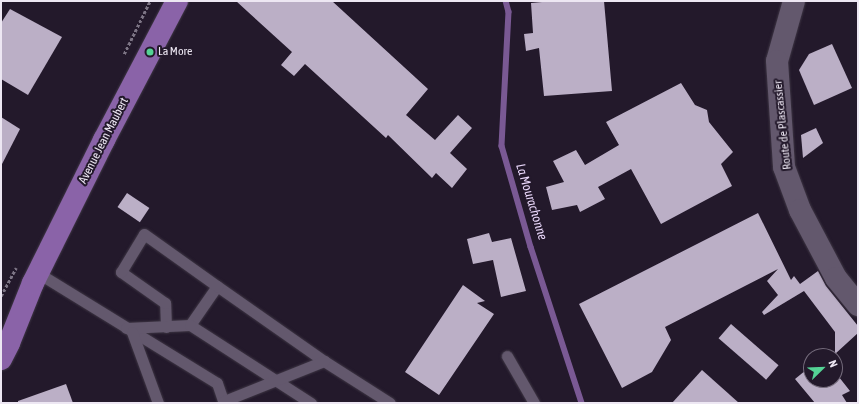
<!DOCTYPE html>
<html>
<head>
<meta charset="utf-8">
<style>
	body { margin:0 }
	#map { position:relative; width:859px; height:404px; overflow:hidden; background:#23192b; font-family:"Asap Condensed",sans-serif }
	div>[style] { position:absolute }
	.stream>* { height:5.5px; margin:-2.75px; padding:0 2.75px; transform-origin:2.75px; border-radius:2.75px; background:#7a5994 }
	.building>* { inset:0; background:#bbafc6; transform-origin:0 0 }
	.path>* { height:2.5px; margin-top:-1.25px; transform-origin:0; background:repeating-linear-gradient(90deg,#7d7585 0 3px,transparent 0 5px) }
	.roads { filter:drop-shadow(0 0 1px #3e3644) drop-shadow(0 0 1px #3e3644) }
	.service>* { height:11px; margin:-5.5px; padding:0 5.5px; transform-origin:5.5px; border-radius:5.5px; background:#63586d }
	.tertiary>* { height:22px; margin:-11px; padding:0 11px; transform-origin:11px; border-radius:11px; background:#63586d }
	.primary>* { height:22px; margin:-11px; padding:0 11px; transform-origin:11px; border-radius:11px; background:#8a63a8 }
	.dots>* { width:11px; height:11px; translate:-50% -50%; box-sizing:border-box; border:2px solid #23192b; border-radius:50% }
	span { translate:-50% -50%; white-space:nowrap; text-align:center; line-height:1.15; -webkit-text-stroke:4px #23192b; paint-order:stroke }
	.poi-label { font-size:12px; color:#ede7f3 }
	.left { translate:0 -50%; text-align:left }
	.street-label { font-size:12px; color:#ede7f3 }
	.water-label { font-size:13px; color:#e9d7fa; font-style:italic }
	.frame { position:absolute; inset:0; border:2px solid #ede7f3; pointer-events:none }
	.north { position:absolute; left:803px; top:348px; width:40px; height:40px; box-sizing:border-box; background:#23192b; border:1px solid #746b7b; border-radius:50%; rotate:67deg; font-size:11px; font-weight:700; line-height:16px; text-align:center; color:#ede7f3 }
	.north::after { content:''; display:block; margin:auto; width:14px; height:18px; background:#54d395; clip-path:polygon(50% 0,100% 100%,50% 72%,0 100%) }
</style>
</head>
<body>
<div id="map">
	<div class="stream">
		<i style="left:506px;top:1px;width:11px;rotate:75deg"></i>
		<i style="left:509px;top:12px;width:134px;rotate:93deg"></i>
		<i style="left:502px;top:146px;width:105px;rotate:74deg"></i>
		<i style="left:531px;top:247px;width:164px;rotate:71.9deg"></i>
	</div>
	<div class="building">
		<i style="clip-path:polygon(236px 1px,332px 1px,428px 89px,406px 115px,435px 140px,458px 115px,472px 128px,450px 153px,467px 169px,452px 188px,436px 173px,432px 178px,388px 135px,386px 138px,305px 64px,294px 76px,281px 65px,292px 52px)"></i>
		<i style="clip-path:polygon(553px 1px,604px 1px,612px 91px,544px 96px,539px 48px,526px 51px,524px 34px,533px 33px,531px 3px)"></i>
		<i style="clip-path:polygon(10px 9px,62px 37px,28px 95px,1px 79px,1px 23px)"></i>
		<i style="clip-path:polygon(832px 44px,852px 88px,814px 105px,799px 70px,809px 54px)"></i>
		<i style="clip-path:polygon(681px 83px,695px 105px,707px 110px,709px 122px,733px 152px,721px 164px,732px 186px,661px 224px,631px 169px,598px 187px,605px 199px,580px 212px,577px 205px,552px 210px,546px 187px,564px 182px,553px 161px,576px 150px,585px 165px,619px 145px,606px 122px)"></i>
		<i style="clip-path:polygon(1px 117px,20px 129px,1px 166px)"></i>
		<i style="clip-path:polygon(816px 128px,823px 143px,803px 158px,801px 135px)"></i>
		<i style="left:127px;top:193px;width:27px;height:17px;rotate:34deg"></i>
		<i style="clip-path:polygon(758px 213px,791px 280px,794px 276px,800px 284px,818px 271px,826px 286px,858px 326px,858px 333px,835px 354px,835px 332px,804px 291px,764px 315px,762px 312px,778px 295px,767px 281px,778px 269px,665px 327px,671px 340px,652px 372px,622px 388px,579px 304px)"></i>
		<i style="clip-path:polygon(489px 233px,492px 242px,511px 238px,526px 291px,501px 297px,493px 260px,473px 264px,467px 239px)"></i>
		<i style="clip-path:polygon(463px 285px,485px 301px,477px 303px,494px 314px,439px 395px,405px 372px)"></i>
		<i style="left:731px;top:324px;width:63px;height:19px;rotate:41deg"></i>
		<i style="clip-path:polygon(811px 366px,811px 380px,835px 380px,835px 372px,850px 391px,842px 395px,847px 403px,815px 403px,795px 379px)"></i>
		<i style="clip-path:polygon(702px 370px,739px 403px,672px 403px)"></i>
		<i style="clip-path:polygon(66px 384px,73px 403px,18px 403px,18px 401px)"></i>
	</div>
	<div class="path">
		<i style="left:124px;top:54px;width:59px;rotate:-63.9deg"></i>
		<i style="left:1px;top:296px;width:32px;rotate:-62deg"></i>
	</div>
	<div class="roads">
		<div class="service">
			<i style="left:38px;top:273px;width:210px;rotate:31.6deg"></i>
			<i style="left:217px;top:383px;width:21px;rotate:71deg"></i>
			<i style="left:190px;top:325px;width:47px;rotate:-55.3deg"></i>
			<i style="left:217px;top:286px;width:131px;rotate:35deg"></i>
			<i style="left:324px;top:361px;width:78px;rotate:32.5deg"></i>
			<i style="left:166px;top:327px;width:24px;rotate:-92deg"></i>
			<i style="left:165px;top:303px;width:54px;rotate:-144.8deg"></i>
			<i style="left:121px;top:272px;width:44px;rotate:-58.8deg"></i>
			<i style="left:144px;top:234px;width:90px;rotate:35.5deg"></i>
			<i style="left:126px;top:328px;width:64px;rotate:-2.7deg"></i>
			<i style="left:190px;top:325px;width:144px;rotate:32.8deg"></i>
			<i style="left:132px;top:332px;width:76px;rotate:69.9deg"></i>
			<i style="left:507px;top:356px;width:54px;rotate:60.1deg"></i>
			<i style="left:224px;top:401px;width:108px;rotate:-21.8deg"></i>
		</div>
		<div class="tertiary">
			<i style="left:794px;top:1px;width:62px;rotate:105.8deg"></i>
			<i style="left:777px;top:61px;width:106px;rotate:86.2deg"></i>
			<i style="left:784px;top:167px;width:46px;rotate:69.6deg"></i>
			<i style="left:800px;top:210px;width:77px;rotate:62.1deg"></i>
			<i style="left:836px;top:278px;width:35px;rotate:51deg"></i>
		</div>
		<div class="primary">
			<i style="left:1px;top:359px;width:18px;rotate:-63deg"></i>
			<i style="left:9px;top:343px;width:65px;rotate:-68.2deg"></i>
			<i style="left:33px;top:283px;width:160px;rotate:-63.6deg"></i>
			<i style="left:104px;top:140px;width:157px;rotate:-62.3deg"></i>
		</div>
	</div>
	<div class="dots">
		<i style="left:150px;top:52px;background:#54d395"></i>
	</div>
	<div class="poi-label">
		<span class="left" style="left:158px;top:52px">La More</span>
	</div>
	<div class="street-label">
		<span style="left:783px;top:125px;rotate:-96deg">Route de Plascassier</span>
		<span style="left:104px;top:141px;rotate:-63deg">Avenue Jean Maubert</span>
	</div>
	<div class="water-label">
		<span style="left:531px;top:202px;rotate:73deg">La Mourachonne</span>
	</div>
	<div class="frame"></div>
	<div class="north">N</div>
</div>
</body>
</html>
